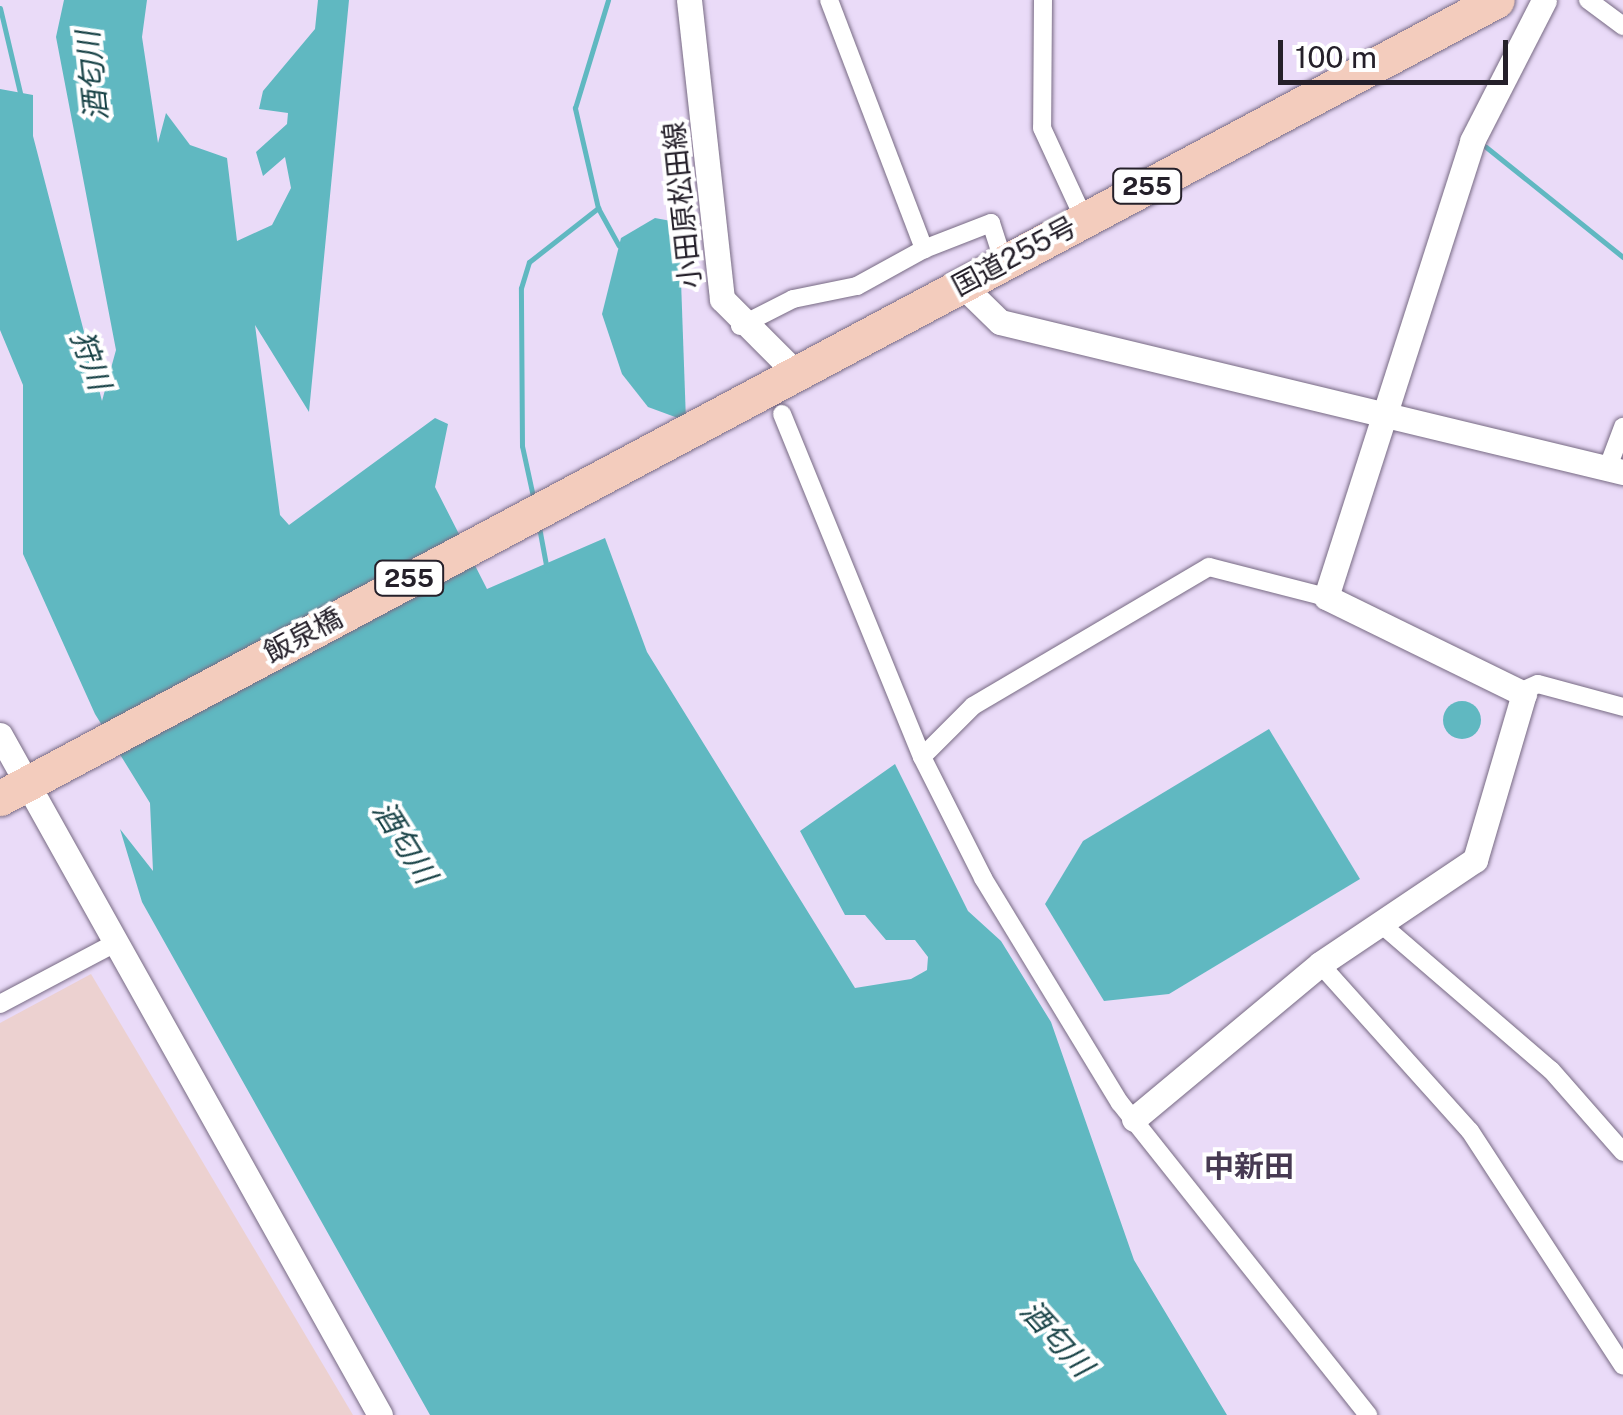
<!DOCTYPE html>
<html>
<head>
<meta charset="utf-8">
<style>
	body { margin:0 }
	#map { position:relative; width:1623px; height:1415px; overflow:hidden; background:#eadbf8; font-family:"Public Sans","Noto Sans JP",sans-serif }
	div>[style] { position:absolute }
	.industrial>* { inset:0; background:#ecd1d0 }
	.water>* { inset:0; background:#60b8c1 }
	.round { border-radius:50% }
	.stream>* { height:5px; margin:-2.5px; padding:0 2.5px; transform-origin:2.5px; border-radius:2.5px; background:#60b8c1 }
	.roads { filter:drop-shadow(0 0 2px #776a83) drop-shadow(0 0 2px #776a83) }
	.street>* { height:18px; margin:-9px; padding:0 9px; transform-origin:9px; border-radius:9px; background:#fff }
	.secondary>* { height:25px; margin:-12.5px; padding:0 12.5px; transform-origin:12.5px; border-radius:12.5px; background:#fff }
	.highway>* { height:35px; margin:-17.5px; padding:0 17.5px; transform-origin:17.5px; border-radius:17.5px; background:#f3ccbd }
	span { translate:-50% -50%; white-space:nowrap; text-align:center; line-height:1.15; -webkit-text-stroke:8px #fff; paint-order:stroke }
	.shield-label span { padding:2px 8px; background:#fff; border:2px solid; border-radius:8px; -webkit-text-stroke-width:0 }
	.shield-label { font-size:25px; color:#25202a; font-weight:700 }
	.street-label { font-size:28px; color:#25202a }
	.water-label { font-size:30px; color:#194347; font-style:italic }
	.neighbourhood-label { font-size:30px; color:#473a52; font-weight:700 }
	.scale { position:absolute; left:1278px; top:40px; width:230px; height:45px; box-sizing:border-box; border:5px solid #25202a; border-top:0; padding-left:12px; font-size:30px; line-height:35px; white-space:nowrap; color:#25202a; -webkit-text-stroke:8px #fff; paint-order:stroke }
</style>
</head>
<body>
<div id="map">
	<div class="industrial">
		<i style="clip-path:polygon(91px 974px,353px 1415px,0 1415px,0 1023px)"></i>
	</div>
	<div class="water">
		<i style="clip-path:polygon(64px 0,147px 0,142px 37px,158px 143px,166px 113px,190px 145px,227px 158px,237px 241px,272px 225px,291px 188px,285px 157px,263px 176px,256px 152px,287px 124px,288px 113px,259px 109px,263px 91px,315px 29px,318px 0,349px 0,309px 412px,255px 325px,280px 515px,289px 525px,435px 418px,448px 424px,435px 487px,487px 589px,605px 538px,647px 652px,855px 988px,911px 979px,927px 970px,928px 957px,915px 940px,886px 940px,865px 915px,845px 915px,800px 831px,895px 764px,968px 911px,1001px 941px,1051px 1022px,1134px 1260px,1227px 1415px,430px 1415px,142px 902px,120px 829px,153px 871px,150px 803px,95px 714px,23px 554px,23px 385px,0 330px,0 89px,33px 95px,33px 136px,102px 401px,116px 350px,56px 37px)"></i>
		<i style="clip-path:polygon(655px 218px,671px 221px,680px 253px,686px 421px,648px 407px,622px 374px,602px 314px,621px 238px)"></i>
		<i class="round" style="left:1443px;top:701px;width:38px;height:38px"></i>
		<i style="clip-path:polygon(1269px 729px,1360px 879px,1169px 994px,1104px 1001px,1045px 904px,1083px 841px)"></i>
	</div>
	<div class="stream">
		<i style="left:0;top:8px;width:91px;rotate:76.7deg"></i>
		<i style="left:1486px;top:147px;width:176px;rotate:38.8deg"></i>
		<i style="left:598px;top:208px;width:43px;rotate:61.1deg"></i>
		<i style="left:534px;top:501px;width:56px;rotate:-102.3deg"></i>
		<i style="left:522px;top:446px;width:158px;rotate:-90.4deg"></i>
		<i style="left:521px;top:288px;width:27px;rotate:-73deg"></i>
		<i style="left:529px;top:262px;width:88px;rotate:-38deg"></i>
		<i style="left:598px;top:208px;width:103px;rotate:-103deg"></i>
		<i style="left:575px;top:108px;width:113px;rotate:-73deg"></i>
		<i style="left:539px;top:527px;width:44px;rotate:79.5deg"></i>
	</div>
	<div class="roads">
		<div class="street">
			<i style="left:829px;top:0;width:267px;rotate:69.1deg"></i>
			<i style="left:924px;top:249px;width:72px;rotate:-21.2deg"></i>
			<i style="left:991px;top:223px;width:42px;rotate:72deg"></i>
			<i style="left:1043px;top:0;width:128px;rotate:90.4deg"></i>
			<i style="left:1042px;top:128px;width:100px;rotate:65.2deg"></i>
			<i style="left:1588px;top:0;width:44px;rotate:36.6deg"></i>
			<i style="left:740px;top:326px;width:59px;rotate:-27deg"></i>
			<i style="left:793px;top:299px;width:65px;rotate:-11.5deg"></i>
			<i style="left:857px;top:286px;width:77px;rotate:-28.9deg"></i>
			<i style="left:782px;top:414px;width:370px;rotate:67.8deg"></i>
			<i style="left:922px;top:757px;width:136px;rotate:63.2deg"></i>
			<i style="left:983px;top:878px;width:263px;rotate:58.7deg"></i>
			<i style="left:1120px;top:1103px;width:399px;rotate:51.5deg"></i>
			<i style="left:1608px;top:467px;width:43px;rotate:-69.4deg"></i>
			<i style="left:1522px;top:691px;width:17px;rotate:-24deg"></i>
			<i style="left:1538px;top:684px;width:88px;rotate:15.1deg"></i>
			<i style="left:922px;top:757px;width:72px;rotate:-45deg"></i>
			<i style="left:973px;top:706px;width:274px;rotate:-30.5deg"></i>
			<i style="left:1209px;top:567px;width:121px;rotate:14.4deg"></i>
			<i style="left:1381px;top:924px;width:224px;rotate:40.7deg"></i>
			<i style="left:1551px;top:1070px;width:109px;rotate:48.7deg"></i>
			<i style="left:1320px;top:964px;width:224px;rotate:48.1deg"></i>
			<i style="left:1470px;top:1131px;width:280px;rotate:56.9deg"></i>
			<i style="left:0;top:1004px;width:132px;rotate:-27.9deg"></i>
		</div>
		<div class="secondary">
			<i style="left:689px;top:0;width:301px;rotate:83.7deg"></i>
			<i style="left:722px;top:299px;width:105px;rotate:45deg"></i>
			<i style="left:961px;top:284px;width:54px;rotate:44.3deg"></i>
			<i style="left:1000px;top:322px;width:641px;rotate:13.54deg"></i>
			<i style="left:0;top:735px;width:779px;rotate:60.8deg"></i>
			<i style="left:1134px;top:1119px;width:242px;rotate:-39.8deg"></i>
			<i style="left:1320px;top:964px;width:187px;rotate:-33.9deg"></i>
			<i style="left:1475px;top:860px;width:173px;rotate:-73.6deg"></i>
			<i style="left:1524px;top:694px;width:220px;rotate:-153.9deg"></i>
			<i style="left:1326px;top:597px;width:479px;rotate:-72.2deg"></i>
			<i style="left:1472px;top:141px;width:158px;rotate:-62.9deg"></i>
		</div>
		<div class="highway">
			<i style="left:0;top:798px;width:1696px;rotate:-28.06deg"></i>
		</div>
	</div>
	<div class="shield-label">
		<span style="left:1147px;top:186px">255</span>
		<span style="left:409px;top:578px">255</span>
	</div>
	<div class="street-label">
		<span style="left:682px;top:205px;rotate:-96deg">小田原松田線</span>
		<span style="left:1014px;top:256px;rotate:-28deg">国道255号</span>
		<span style="left:303px;top:635px;rotate:-28deg">飯泉橋</span>
	</div>
	<div class="water-label">
		<span style="left:92px;top:76px;rotate:-96deg">酒匂川</span>
		<span style="left:91px;top:360px;rotate:70deg">狩川</span>
		<span style="left:405px;top:842px;rotate:58deg">酒匂川</span>
		<span style="left:1057px;top:1338px;rotate:48deg">酒匂川</span>
	</div>
	<div class="neighbourhood-label">
		<span style="left:1249px;top:1166px">中新田</span>
	</div>
	<div class="scale">100 m</div>
</div>
</body>
</html>
